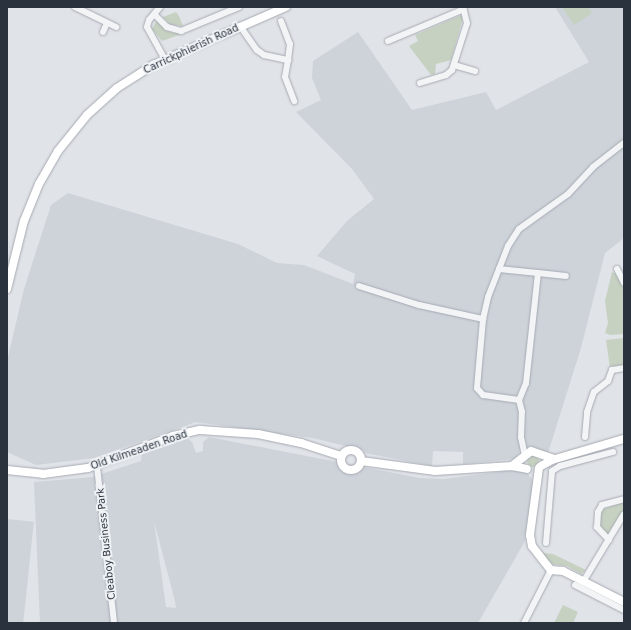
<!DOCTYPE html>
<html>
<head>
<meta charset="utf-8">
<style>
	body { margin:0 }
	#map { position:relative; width:631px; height:630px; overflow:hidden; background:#e0e3e8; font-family:"DejaVu Sans",sans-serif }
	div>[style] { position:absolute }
	.built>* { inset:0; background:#ced3da; transform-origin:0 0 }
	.green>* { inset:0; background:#c6d1c1 }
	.round { border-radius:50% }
	.roads { filter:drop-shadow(0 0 1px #a6aab2) drop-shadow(0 0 1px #a6aab2) }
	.street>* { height:6px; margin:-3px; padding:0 3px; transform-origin:3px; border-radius:3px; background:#f2f4f6 }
	.secondary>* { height:8px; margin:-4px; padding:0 4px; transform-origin:4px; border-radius:4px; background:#fff }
	.secondary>.ring { margin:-4px; padding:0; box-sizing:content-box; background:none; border:8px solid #fff; border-radius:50% }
	span { translate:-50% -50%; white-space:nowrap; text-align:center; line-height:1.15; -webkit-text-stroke:4px #eff2f5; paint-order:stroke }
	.street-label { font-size:10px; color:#2a323e }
	.frame { position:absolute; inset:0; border:8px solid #2a323e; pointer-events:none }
</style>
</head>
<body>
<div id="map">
	<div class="built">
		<i style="clip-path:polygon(555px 7px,624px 7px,624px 238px,605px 253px,581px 348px,548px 453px,531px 446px,520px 450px,516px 459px,463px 464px,463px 452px,433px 451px,432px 466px,365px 453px,363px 450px,312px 438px,196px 422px,94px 458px,36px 465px,7px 452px,7px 361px,24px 289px,51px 205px,68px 193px,238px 244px,277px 263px,304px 265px,353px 284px,355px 274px,317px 256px,347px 221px,374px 199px,352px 169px,296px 112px,321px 100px,312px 78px,313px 61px,358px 32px,412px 110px,486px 92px,496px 110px,589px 62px)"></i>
		<i style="clip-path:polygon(evenodd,186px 437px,192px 442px,196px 453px,203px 451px,203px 442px,209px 437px,420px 478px,444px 479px,505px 471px,525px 471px,532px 479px,533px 486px,525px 541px,478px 623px,40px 623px,34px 482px,92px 477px,141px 461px,142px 453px,186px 437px,154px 521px,175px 601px,176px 608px,166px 607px,154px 521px)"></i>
		<i style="left:7px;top:519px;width:27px;height:104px;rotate:6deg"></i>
	</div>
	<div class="green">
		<i style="clip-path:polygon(562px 7px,588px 7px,592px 13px,574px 25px)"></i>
		<i style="clip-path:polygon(176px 12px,179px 16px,183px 26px,171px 25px,163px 17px)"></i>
		<i style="clip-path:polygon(459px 16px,462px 16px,462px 21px,451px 60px,436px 64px,435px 74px,431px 75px,409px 46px,418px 41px,415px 35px)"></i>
		<i style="clip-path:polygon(157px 20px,170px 32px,182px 34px,162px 41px,152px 29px)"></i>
		<i style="clip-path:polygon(612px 272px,620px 276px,624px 288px,624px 334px,610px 335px,605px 333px,608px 323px,605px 301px)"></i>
		<i style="clip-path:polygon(624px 338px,624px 364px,610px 368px,606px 340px)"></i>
		<i class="round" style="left:527px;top:455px;width:12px;height:12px"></i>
		<i style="clip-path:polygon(624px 502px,624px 509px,609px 536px,599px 524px,601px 510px)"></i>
		<i style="clip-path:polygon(539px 549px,544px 553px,553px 554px,586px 570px,581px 574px,567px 566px,551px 564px)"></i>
		<i style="clip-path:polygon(563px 605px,578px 612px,573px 623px,554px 623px)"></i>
	</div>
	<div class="roads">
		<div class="street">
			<i style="left:75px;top:7px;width:46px;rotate:26deg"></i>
			<i style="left:160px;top:7px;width:17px;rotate:130deg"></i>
			<i style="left:149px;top:20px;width:7px;rotate:106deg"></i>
			<i style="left:147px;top:27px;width:37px;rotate:61deg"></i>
			<i style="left:155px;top:15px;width:17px;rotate:45deg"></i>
			<i style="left:167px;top:27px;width:15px;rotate:16deg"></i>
			<i style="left:181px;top:31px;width:63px;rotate:-22.5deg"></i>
			<i style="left:281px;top:21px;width:25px;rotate:69deg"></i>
			<i style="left:290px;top:44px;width:16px;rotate:97deg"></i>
			<i style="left:240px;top:26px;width:29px;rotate:55deg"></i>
			<i style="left:257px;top:50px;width:9px;rotate:36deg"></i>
			<i style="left:264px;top:55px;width:25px;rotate:12deg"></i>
			<i style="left:288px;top:60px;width:17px;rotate:100deg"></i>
			<i style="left:285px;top:77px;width:26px;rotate:69deg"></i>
			<i style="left:103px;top:32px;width:10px;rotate:-66deg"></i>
			<i style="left:388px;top:41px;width:82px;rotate:-22.8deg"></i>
			<i style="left:454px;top:65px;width:22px;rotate:16deg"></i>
			<i style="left:420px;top:83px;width:27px;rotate:-17deg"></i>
			<i style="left:446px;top:75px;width:8px;rotate:-40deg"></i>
			<i style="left:452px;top:70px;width:49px;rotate:-72.3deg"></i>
			<i style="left:467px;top:23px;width:16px;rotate:-104deg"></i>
			<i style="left:499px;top:269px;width:39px;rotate:6deg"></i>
			<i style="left:538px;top:273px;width:111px;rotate:96.2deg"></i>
			<i style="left:526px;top:383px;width:18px;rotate:112deg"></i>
			<i style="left:617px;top:269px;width:16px;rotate:63deg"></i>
			<i style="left:538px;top:273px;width:28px;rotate:6deg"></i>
			<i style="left:359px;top:286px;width:63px;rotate:17.6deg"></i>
			<i style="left:419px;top:305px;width:66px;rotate:12.3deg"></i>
			<i style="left:585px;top:437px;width:25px;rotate:-85deg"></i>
			<i style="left:587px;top:412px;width:21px;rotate:-71deg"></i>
			<i style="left:594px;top:392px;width:18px;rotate:-38deg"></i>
			<i style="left:608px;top:381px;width:12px;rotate:-70deg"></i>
			<i style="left:612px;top:370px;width:12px;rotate:-9deg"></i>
			<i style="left:525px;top:456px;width:19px;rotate:-102deg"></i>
			<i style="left:521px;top:437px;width:25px;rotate:-88deg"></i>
			<i style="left:522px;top:412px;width:12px;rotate:-104deg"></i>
			<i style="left:519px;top:400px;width:36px;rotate:-172deg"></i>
			<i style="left:483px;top:395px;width:9px;rotate:-131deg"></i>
			<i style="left:477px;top:388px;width:69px;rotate:-85deg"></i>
			<i style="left:483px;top:319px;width:23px;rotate:-77deg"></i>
			<i style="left:488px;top:297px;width:55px;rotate:-68.6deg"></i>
			<i style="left:508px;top:246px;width:20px;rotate:-57deg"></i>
			<i style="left:519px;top:229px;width:60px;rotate:-35.5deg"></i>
			<i style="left:568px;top:194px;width:37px;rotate:-47deg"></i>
			<i style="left:593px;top:167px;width:39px;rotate:-38deg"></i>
			<i style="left:97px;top:466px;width:158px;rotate:83.8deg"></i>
			<i style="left:609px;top:540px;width:18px;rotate:-133deg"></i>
			<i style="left:597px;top:527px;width:15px;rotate:-86deg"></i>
			<i style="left:598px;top:512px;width:8px;rotate:-60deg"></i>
			<i style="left:602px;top:505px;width:23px;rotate:-15deg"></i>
			<i style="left:546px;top:543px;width:72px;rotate:-85.2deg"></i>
			<i style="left:552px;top:471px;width:9px;rotate:-32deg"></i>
			<i style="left:560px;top:466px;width:55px;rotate:-14.8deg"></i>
			<i style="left:583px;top:582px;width:79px;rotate:-58.9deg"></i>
			<i style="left:575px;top:585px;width:55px;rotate:27deg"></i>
			<i style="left:524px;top:623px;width:59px;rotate:-63deg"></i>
		</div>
		<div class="secondary">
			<i style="left:7px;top:289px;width:70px;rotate:-76deg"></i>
			<i style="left:24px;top:221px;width:40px;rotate:-68deg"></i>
			<i style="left:39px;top:184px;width:38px;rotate:-60deg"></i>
			<i style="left:58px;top:151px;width:46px;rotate:-51.1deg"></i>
			<i style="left:87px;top:115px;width:40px;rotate:-42deg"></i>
			<i style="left:117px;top:88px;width:43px;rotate:-32.6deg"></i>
			<i style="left:153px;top:65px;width:145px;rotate:-23.6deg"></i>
			<i class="ring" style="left:341px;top:450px;width:12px;height:12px"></i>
			<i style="left:361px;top:461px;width:75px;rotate:7.7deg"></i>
			<i style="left:435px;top:471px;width:77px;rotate:-3.7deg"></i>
			<i style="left:512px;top:466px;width:15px;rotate:11deg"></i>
			<i style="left:512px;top:466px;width:24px;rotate:-38deg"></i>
			<i style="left:531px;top:451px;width:24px;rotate:19deg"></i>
			<i style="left:541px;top:466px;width:13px;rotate:-29deg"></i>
			<i style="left:552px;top:460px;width:75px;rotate:-16.3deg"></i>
			<i style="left:539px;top:468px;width:68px;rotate:97.7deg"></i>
			<i style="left:530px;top:535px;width:11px;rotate:80deg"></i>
			<i style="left:532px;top:546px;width:31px;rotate:52deg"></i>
			<i style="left:551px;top:570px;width:12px;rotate:5deg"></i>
			<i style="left:563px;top:571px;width:68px;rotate:26.9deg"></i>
			<i style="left:7px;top:470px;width:36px;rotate:6deg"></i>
			<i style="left:43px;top:474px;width:45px;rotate:-7.6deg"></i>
			<i style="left:88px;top:468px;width:91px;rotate:-20.6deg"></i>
			<i style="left:173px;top:436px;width:28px;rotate:-13deg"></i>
			<i style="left:200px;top:430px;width:58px;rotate:3.9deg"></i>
			<i style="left:258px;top:434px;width:44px;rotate:11.8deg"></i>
			<i style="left:301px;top:443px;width:42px;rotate:18deg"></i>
		</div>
	</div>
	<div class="street-label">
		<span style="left:191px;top:49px;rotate:-25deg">Carrickphierish Road</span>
		<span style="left:139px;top:450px;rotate:-19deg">Old Kilmeaden Road</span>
		<span style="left:106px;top:544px;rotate:-96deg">Cleaboy Business Park</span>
	</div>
	<div class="frame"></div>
</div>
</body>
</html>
